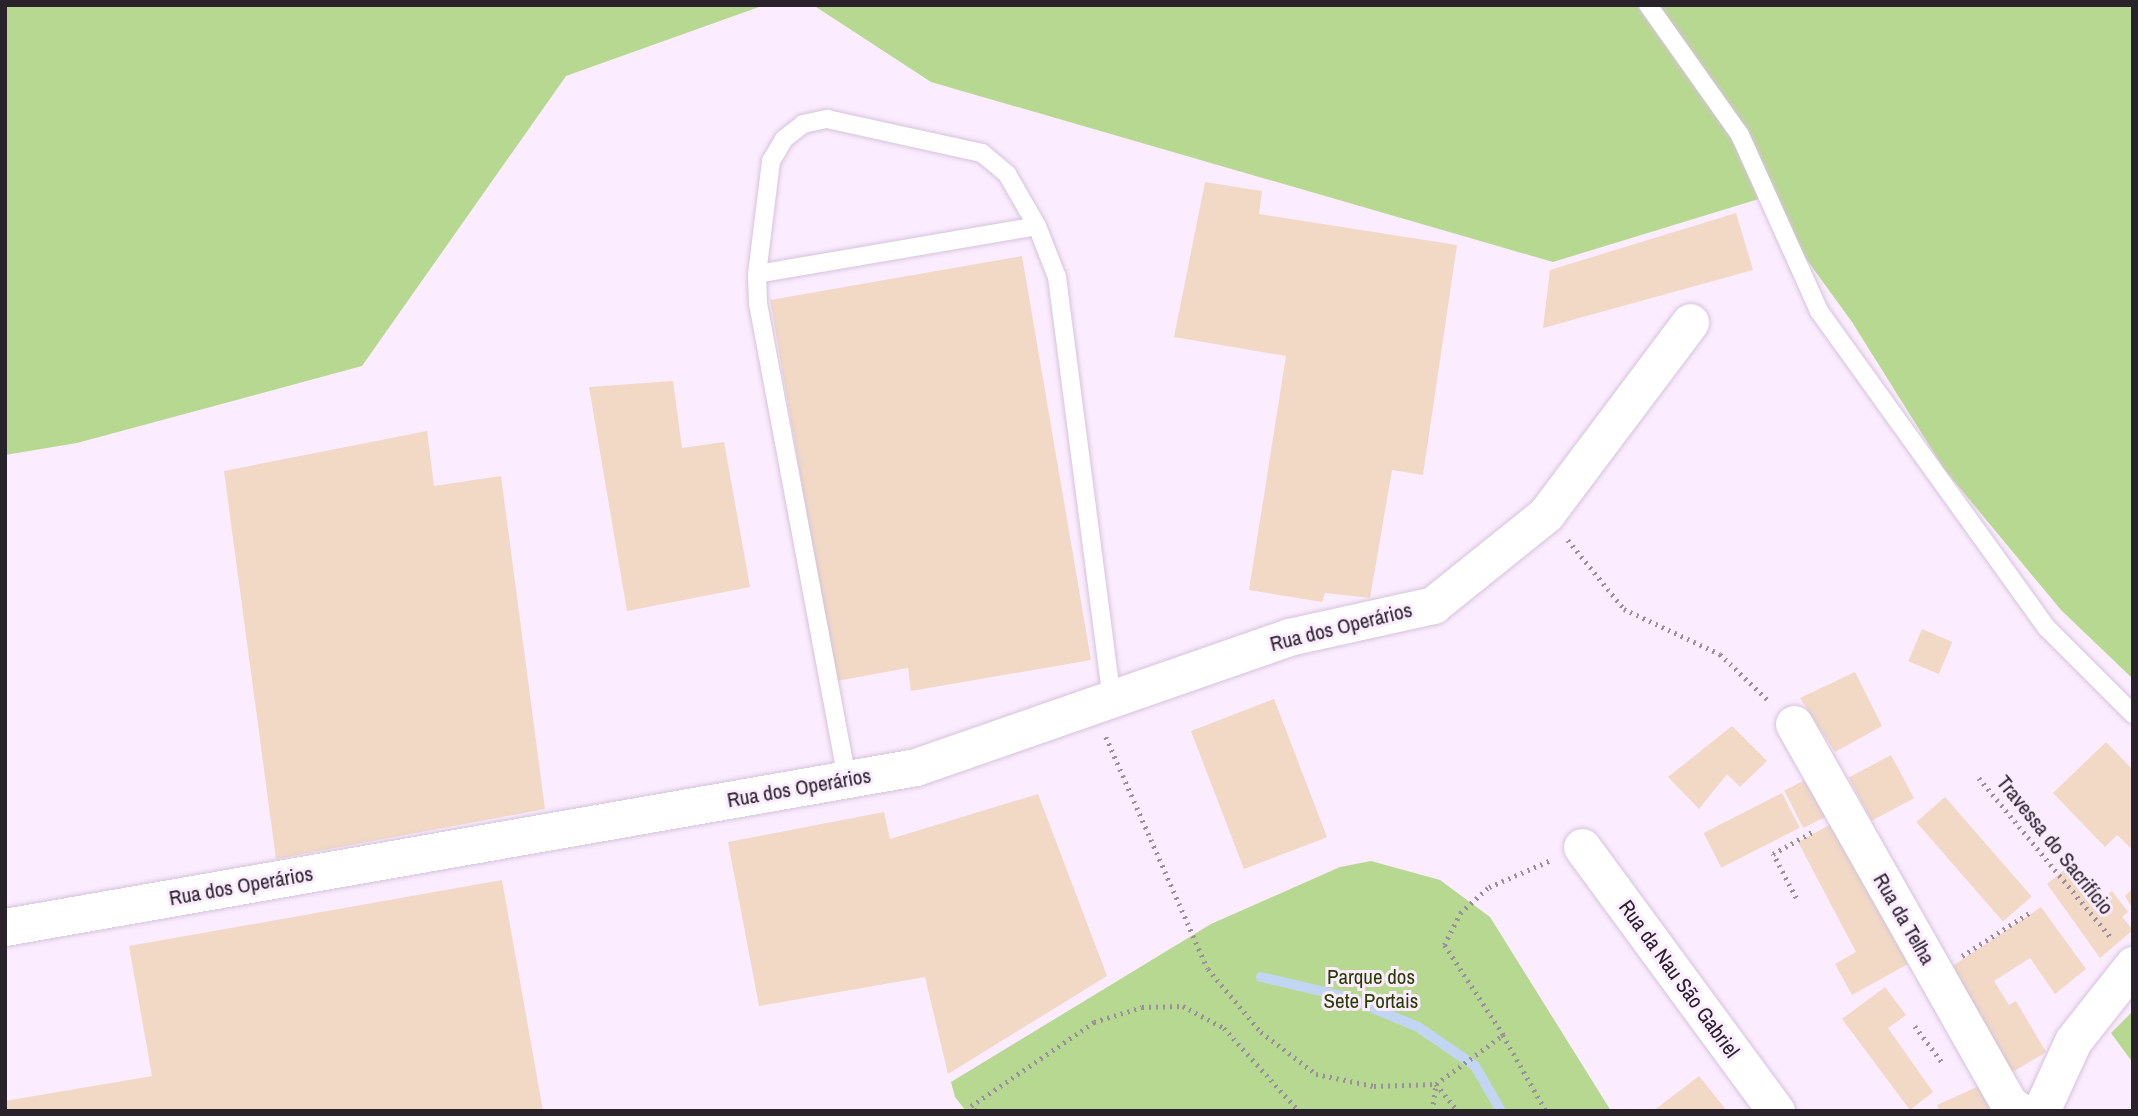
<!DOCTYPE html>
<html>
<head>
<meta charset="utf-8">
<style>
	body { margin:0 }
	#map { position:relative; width:2138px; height:1116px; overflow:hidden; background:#fbecff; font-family:"Archivo Narrow",sans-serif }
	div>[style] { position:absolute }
	.green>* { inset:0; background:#b7d890 }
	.stream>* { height:10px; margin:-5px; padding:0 5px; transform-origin:5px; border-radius:5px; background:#c2d6f3 }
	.building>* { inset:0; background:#f1d9c6; transform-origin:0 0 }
	.path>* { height:4.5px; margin-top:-2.25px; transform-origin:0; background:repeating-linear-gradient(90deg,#9b8f9e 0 2px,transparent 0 7px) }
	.roads { filter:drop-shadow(0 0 2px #d6c3da) drop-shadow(0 0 2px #d6c3da) }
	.lane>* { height:18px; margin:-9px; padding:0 9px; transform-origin:9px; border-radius:9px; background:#fff }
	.street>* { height:37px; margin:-18.5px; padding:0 18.5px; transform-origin:18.5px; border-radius:18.5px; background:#fff }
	span { translate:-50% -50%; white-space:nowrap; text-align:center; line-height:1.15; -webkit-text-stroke:6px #fbecff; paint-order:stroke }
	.street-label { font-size:21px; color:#29222b }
	.park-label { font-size:21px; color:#283e00 }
	.frame { position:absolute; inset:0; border:7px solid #29222b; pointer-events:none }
</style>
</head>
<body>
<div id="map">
	<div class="green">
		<i style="clip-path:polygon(5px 5px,765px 5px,566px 76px,362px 366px,77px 443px,5px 455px)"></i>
		<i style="clip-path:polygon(813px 5px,2133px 5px,2133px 679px,2061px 610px,1944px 469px,1852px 322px,1762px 198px,1553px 262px,931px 82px)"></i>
		<i style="clip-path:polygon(1371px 861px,1440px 880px,1490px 917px,1611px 1111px,966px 1111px,955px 1097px,951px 1082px,1211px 924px,1340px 867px)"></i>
		<i style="clip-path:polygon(2133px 1011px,2133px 1063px,2111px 1033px)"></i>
	</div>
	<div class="stream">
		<i style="left:1261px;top:977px;width:87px;rotate:13.2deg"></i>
		<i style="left:1346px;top:997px;width:78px;rotate:22.6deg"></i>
		<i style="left:1418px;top:1027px;width:69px;rotate:34.4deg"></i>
		<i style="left:1475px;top:1066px;width:52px;rotate:60deg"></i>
	</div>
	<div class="building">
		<i style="clip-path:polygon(1205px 182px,1262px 191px,1259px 214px,1457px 245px,1423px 475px,1392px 470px,1370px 598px,1325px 593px,1322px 602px,1249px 590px,1286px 356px,1174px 337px)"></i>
		<i style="clip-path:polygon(1736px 213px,1753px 270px,1543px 328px,1550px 270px)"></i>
		<i style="clip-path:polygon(1022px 256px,1091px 660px,911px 691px,908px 668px,836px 681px,770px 300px)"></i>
		<i style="clip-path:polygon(673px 381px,682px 448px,724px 442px,750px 587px,627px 611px,589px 387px)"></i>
		<i style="clip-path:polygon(427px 431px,434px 486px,501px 476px,545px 809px,276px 859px,224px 471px)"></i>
		<i style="left:1922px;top:629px;width:33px;height:35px;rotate:23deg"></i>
		<i style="clip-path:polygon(1855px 672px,1882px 726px,1835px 752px,1800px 698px)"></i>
		<i style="left:1274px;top:699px;width:148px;height:89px;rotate:69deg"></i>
		<i style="clip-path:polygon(1732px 726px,1767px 761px,1740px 787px,1727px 774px,1699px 809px,1668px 777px)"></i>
		<i style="clip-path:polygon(2106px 742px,2133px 770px,2133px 850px,2117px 835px,2105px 847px,2053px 793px)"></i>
		<i style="left:1891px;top:755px;width:49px;height:48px;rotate:62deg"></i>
		<i style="left:1811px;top:777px;width:42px;height:30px;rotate:63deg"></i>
		<i style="left:1782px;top:793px;width:39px;height:88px;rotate:63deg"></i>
		<i style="clip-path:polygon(1038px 794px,1107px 976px,948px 1074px,925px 977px,759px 1006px,728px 842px,884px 812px,890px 839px)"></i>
		<i style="left:1945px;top:797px;width:132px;height:38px;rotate:49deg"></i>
		<i style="clip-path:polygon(1837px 821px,1908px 964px,1852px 995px,1835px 964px,1856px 952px,1798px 842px)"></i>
		<i style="clip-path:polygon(2075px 861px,2104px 897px,2112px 891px,2128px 912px,2122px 917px,2133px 930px,2100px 958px,2047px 884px)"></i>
		<i style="clip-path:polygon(502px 880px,543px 1111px,5px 1111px,5px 1101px,152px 1076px,129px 946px)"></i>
		<i style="clip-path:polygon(2133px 888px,2133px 909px,2125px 896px)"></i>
		<i style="clip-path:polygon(2041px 907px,2086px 969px,2055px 994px,2030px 958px,1994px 981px,2009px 1005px,2016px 1001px,2046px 1052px,2006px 1076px,1951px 967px)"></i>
		<i style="clip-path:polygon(1885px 987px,1906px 1015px,1888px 1028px,1933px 1092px,1910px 1110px,1842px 1019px)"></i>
		<i style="clip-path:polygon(1699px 1076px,1727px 1111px,1653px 1111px)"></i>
		<i style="clip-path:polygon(1979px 1086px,1995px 1111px,1940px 1111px,1937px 1105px)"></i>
	</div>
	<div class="path">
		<i style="left:1568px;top:540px;width:89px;rotate:50.9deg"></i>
		<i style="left:1624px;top:609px;width:106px;rotate:25.1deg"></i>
		<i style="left:1720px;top:654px;width:69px;rotate:43.8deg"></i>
		<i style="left:1106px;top:737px;width:253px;rotate:66.3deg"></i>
		<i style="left:1208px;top:969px;width:82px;rotate:49.9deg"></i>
		<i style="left:1261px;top:1032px;width:69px;rotate:37.4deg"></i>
		<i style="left:1316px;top:1074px;width:59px;rotate:11.7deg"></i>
		<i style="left:1374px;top:1086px;width:62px;rotate:-1.8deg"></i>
		<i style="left:1436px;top:1084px;width:35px;rotate:51deg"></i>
		<i style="left:1979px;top:778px;width:209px;rotate:50.4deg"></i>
		<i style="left:1796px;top:898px;width:50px;rotate:-117.6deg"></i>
		<i style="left:1773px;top:854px;width:47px;rotate:-29.3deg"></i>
		<i style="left:1962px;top:956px;width:80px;rotate:-32.7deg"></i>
		<i style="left:1915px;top:1026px;width:45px;rotate:53.1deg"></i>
		<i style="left:1503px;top:1035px;width:87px;rotate:60.5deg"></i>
		<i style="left:975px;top:1111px;width:6px;rotate:-129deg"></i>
		<i style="left:971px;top:1106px;width:149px;rotate:-34.3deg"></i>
		<i style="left:1094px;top:1022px;width:50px;rotate:-17.4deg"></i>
		<i style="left:1142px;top:1007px;width:41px;rotate:-1.4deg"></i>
		<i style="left:1183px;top:1006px;width:47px;rotate:28.2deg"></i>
		<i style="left:1224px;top:1028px;width:112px;rotate:47.9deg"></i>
		<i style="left:1432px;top:1111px;width:27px;rotate:-82deg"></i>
		<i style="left:1436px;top:1084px;width:83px;rotate:-36.2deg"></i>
		<i style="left:1503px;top:1035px;width:108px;rotate:-123.2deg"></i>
		<i style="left:1444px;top:945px;width:36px;rotate:-63deg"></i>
		<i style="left:1460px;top:913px;width:39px;rotate:-42deg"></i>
		<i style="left:1489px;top:887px;width:68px;rotate:-23.5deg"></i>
	</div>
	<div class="roads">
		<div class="lane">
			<i style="left:1648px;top:5px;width:159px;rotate:54.7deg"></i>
			<i style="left:1740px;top:135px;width:193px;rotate:65.8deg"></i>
			<i style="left:1819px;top:311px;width:390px;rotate:54.3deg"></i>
			<i style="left:2047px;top:628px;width:122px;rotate:45deg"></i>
			<i style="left:757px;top:274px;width:114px;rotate:-82.9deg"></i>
			<i style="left:771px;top:161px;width:26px;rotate:-59deg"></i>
			<i style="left:784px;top:139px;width:24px;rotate:-38deg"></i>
			<i style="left:803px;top:124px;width:25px;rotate:-12deg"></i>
			<i style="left:827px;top:119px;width:159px;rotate:12.4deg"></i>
			<i style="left:982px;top:153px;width:33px;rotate:40deg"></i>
			<i style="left:1007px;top:174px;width:60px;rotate:60deg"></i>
			<i style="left:847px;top:779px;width:484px;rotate:-100.6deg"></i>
			<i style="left:758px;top:303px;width:29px;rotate:-92deg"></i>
			<i style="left:757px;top:274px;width:284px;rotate:-9.7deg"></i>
			<i style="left:1037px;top:226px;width:55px;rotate:68.6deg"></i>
			<i style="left:1057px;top:277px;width:426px;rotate:82.6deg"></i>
		</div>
		<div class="street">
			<i style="left:1794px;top:724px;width:435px;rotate:60.5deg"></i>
			<i style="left:2008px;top:1103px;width:14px;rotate:36deg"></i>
			<i style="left:1582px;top:847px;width:328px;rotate:53.7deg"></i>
			<i style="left:5px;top:927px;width:925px;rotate:-9.96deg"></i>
			<i style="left:916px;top:767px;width:395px;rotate:-19.2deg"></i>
			<i style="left:1289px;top:637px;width:148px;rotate:-12.5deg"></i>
			<i style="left:1433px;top:605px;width:145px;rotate:-38.8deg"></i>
			<i style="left:1546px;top:514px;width:240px;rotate:-53.1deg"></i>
			<i style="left:2041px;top:1111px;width:77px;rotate:-65.4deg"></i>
			<i style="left:2073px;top:1041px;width:97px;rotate:-51.7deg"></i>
		</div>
	</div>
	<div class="street-label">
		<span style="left:1341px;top:627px;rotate:-14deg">Rua dos Operários</span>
		<span style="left:799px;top:788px;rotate:-10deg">Rua dos Operários</span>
		<span style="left:2055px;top:845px;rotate:51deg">Travessa do Sacrifício</span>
		<span style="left:241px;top:886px;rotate:-10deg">Rua dos Operários</span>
		<span style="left:1904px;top:919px;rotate:60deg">Rua da Telha</span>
		<span style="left:1679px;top:979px;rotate:54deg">Rua da Nau São Gabriel</span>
	</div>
	<div class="park-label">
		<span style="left:1371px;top:989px">Parque dos<br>Sete Portais</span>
	</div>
	<div class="frame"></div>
</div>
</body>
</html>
